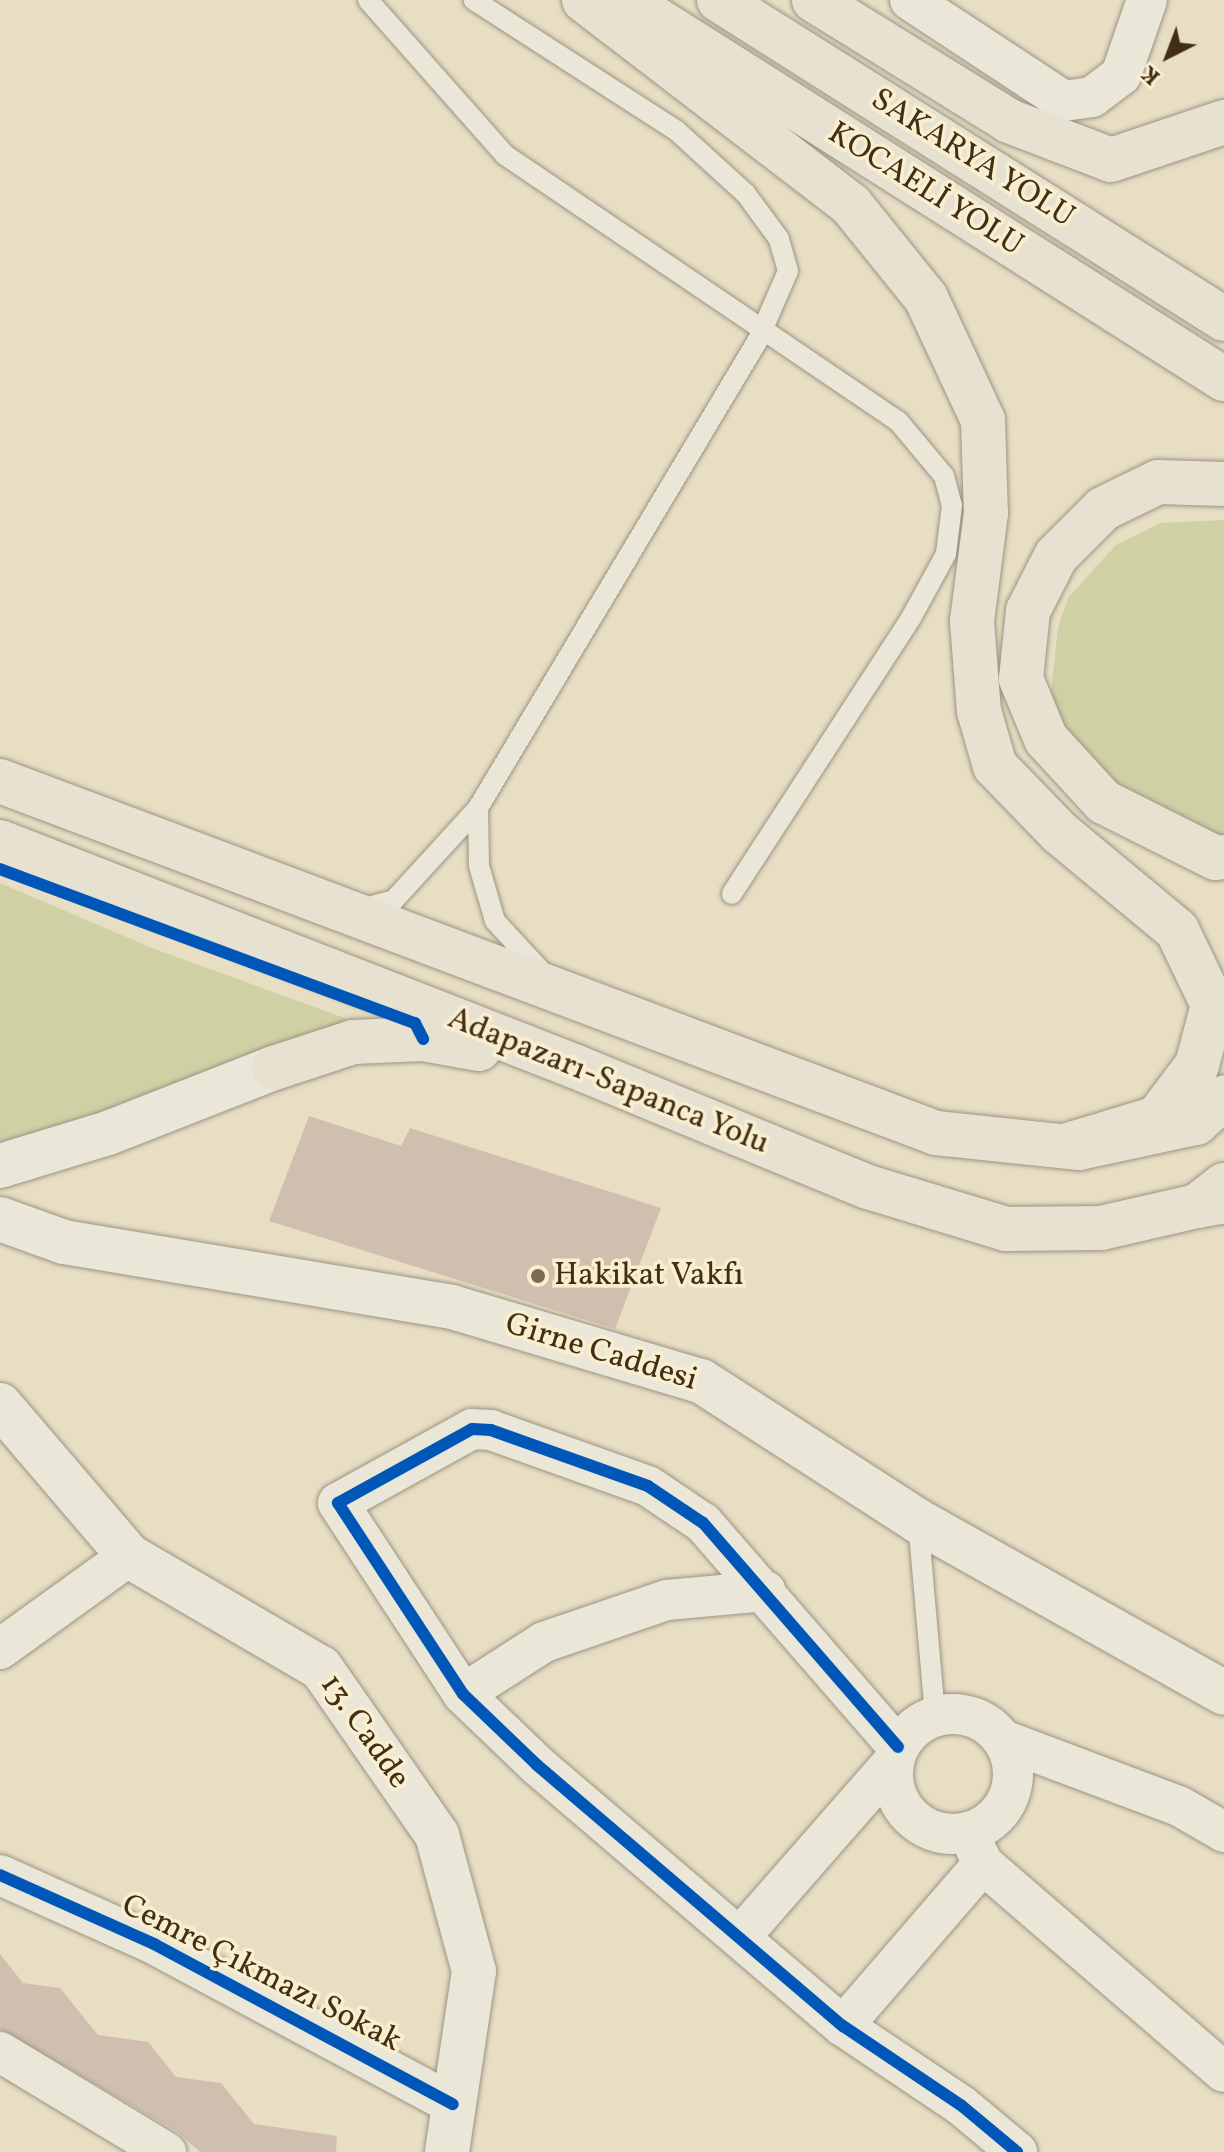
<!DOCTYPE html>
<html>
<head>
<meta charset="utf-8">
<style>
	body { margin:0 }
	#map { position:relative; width:1224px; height:2152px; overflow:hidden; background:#e7dec3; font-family:Vollkorn,serif }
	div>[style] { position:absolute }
	.green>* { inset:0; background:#d0d0a5 }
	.building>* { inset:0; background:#d0bfaf }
	.roads { filter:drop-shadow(0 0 2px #9c9483) drop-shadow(0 0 2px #9c9483) }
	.service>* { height:20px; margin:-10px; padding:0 10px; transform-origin:10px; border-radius:10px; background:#eae6d8 }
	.minor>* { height:40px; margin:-20px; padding:0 20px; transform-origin:20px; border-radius:20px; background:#eae6d8 }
	.minor>.ring { margin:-20px; padding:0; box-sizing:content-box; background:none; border:40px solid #eae6d8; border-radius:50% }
	.tertiary>* { height:44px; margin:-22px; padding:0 22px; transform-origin:22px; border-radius:22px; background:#eae6d8 }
	.primary>* { height:44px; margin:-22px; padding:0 22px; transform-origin:22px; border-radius:22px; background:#e7e1d2 }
	.trunk>* { height:44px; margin:-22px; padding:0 22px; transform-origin:22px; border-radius:22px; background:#e7e1d2 }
	.cycleway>* { height:12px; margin:-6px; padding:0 6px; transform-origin:6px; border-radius:6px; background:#0057b8 }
	.dots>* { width:22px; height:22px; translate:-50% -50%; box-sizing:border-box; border:4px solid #f9eece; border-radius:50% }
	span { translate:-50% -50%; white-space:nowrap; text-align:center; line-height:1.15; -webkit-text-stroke:7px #f9eece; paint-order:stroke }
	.street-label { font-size:32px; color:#402e17 }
	.poi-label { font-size:32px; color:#402e17 }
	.left { translate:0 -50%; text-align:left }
	.north { position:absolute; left:1128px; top:16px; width:80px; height:80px; -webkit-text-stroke:6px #f9eece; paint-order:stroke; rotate:222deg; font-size:22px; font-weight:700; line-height:32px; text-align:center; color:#402e17 }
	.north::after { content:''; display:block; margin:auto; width:28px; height:36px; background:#402e17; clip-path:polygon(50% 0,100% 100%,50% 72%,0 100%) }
</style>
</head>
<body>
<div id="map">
	<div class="green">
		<i style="clip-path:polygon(1224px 520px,1224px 843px,1129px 801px,1066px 733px,1051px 691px,1058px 628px,1068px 598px,1116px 545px,1161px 523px)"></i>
		<i style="clip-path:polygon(0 883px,152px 948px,383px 1032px,0 1151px)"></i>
	</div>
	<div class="building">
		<i style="clip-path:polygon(309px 1116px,401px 1146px,410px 1128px,661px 1208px,615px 1329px,269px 1221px)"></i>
		<i style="clip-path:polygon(0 1954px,23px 1983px,60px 1988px,98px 2035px,148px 2042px,176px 2077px,221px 2083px,254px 2124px,337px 2136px,336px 2152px,200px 2152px,178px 2132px,0 2029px)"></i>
	</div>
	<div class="roads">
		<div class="service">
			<i style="left:368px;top:0;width:207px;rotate:48.5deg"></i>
			<i style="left:505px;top:155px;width:475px;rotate:34.1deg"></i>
			<i style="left:898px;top:421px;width:72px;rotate:50.1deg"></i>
			<i style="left:944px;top:476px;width:30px;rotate:75deg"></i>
			<i style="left:952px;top:505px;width:49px;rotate:97deg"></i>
			<i style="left:946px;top:554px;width:73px;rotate:118.7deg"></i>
			<i style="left:911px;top:618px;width:329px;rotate:123deg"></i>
			<i style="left:478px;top:808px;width:58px;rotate:89deg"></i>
			<i style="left:479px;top:866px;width:57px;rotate:73.8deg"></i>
			<i style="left:495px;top:921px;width:69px;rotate:47.3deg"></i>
			<i style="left:361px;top:909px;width:34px;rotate:-15deg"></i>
			<i style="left:394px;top:900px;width:125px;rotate:-47.6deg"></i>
			<i style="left:478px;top:808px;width:545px;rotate:-59.11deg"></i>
			<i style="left:758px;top:340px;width:75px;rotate:-66.5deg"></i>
			<i style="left:788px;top:271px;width:33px;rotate:-106deg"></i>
			<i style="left:779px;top:239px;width:56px;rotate:-126.3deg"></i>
			<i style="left:746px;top:194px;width:93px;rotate:-137.6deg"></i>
			<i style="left:677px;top:131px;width:242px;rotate:-147.2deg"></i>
			<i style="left:918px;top:1521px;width:196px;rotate:85deg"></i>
		</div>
		<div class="minor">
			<i style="left:910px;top:0;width:184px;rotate:33.3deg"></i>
			<i style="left:1064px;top:101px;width:28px;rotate:-8deg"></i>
			<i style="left:1092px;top:97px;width:36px;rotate:-37deg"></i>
			<i style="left:1121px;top:75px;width:79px;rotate:-70.9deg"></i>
			<i style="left:0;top:1649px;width:159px;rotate:-35.8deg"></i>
			<i style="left:463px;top:1694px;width:96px;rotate:-32.7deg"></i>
			<i style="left:544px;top:1642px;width:130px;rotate:-18.9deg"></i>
			<i style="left:667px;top:1600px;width:99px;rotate:-5.2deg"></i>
			<i class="ring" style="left:893px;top:1714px;width:80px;height:80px"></i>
			<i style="left:1003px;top:1740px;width:188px;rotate:20.6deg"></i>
			<i style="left:1179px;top:1806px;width:52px;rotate:30deg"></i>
			<i style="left:898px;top:1747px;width:297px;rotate:-131deg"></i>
			<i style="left:703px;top:1523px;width:66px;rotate:-146.1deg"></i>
			<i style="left:648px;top:1486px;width:167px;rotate:-160.4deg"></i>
			<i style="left:491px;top:1430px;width:19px;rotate:-177deg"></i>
			<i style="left:472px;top:1429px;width:153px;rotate:151.1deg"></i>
			<i style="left:338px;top:1503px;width:228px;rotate:56.8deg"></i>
			<i style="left:463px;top:1694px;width:103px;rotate:43.8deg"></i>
			<i style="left:537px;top:1765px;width:402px;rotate:40.5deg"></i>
			<i style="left:843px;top:2026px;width:143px;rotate:33.9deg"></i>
			<i style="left:962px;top:2106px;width:72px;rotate:39.9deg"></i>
			<i style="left:968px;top:1832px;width:35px;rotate:65deg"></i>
			<i style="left:983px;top:1864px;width:318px;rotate:40.8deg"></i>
			<i style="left:0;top:1875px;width:169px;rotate:24.1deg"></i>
			<i style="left:154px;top:1944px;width:339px;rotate:28.2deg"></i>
			<i style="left:740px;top:1937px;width:234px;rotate:-48.8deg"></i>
			<i style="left:843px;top:2026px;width:214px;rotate:-49.2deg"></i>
			<i style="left:0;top:2052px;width:194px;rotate:31.1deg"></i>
		</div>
		<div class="tertiary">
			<i style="left:0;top:1166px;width:113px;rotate:-17deg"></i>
			<i style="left:108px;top:1133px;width:178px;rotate:-21.4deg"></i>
			<i style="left:0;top:1219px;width:68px;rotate:19.8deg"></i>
			<i style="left:64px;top:1242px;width:393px;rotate:9.5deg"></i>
			<i style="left:452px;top:1307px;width:260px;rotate:16.6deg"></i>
			<i style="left:701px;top:1381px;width:258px;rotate:32.8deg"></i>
			<i style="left:918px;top:1521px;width:351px;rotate:29.3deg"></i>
			<i style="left:0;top:1405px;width:199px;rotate:49.5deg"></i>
			<i style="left:129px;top:1556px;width:222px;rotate:30.3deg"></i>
			<i style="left:321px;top:1668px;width:203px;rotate:55.2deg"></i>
			<i style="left:437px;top:1835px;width:141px;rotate:74.8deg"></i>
			<i style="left:474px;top:1971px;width:183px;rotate:98.5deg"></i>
		</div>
		<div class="primary">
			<i style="left:0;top:781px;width:1000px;rotate:20.61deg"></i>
			<i style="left:936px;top:1133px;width:144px;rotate:6deg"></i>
			<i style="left:1079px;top:1148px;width:120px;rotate:-12.1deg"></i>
			<i style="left:1196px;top:1123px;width:38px;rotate:-42deg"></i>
			<i style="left:0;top:842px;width:616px;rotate:21.32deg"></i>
			<i style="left:574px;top:1066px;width:318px;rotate:22.4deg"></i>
			<i style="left:868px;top:1187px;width:144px;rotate:16.9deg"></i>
			<i style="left:1006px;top:1229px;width:95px;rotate:-0.6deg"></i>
			<i style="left:1101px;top:1228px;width:98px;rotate:-12.9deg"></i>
			<i style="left:1197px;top:1206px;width:34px;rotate:-38deg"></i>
			<i style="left:274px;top:1068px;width:83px;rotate:-18.2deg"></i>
			<i style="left:353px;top:1042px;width:70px;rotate:-2.5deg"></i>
			<i style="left:423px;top:1039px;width:57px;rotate:10.1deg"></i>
		</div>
		<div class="trunk">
			<i style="left:584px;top:0;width:337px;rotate:37.5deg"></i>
			<i style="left:851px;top:205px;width:119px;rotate:51.1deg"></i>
			<i style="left:926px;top:298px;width:135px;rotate:65deg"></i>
			<i style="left:983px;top:420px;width:93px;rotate:88.2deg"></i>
			<i style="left:986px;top:513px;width:109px;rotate:97.4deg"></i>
			<i style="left:972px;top:621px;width:90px;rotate:85.6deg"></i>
			<i style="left:979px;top:711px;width:57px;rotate:73.8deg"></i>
			<i style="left:995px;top:766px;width:93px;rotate:45.9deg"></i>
			<i style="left:1060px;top:833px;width:152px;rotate:39.7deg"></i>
			<i style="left:1177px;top:930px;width:83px;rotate:64.4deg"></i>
			<i style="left:1213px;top:1005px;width:62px;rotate:104.9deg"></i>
			<i style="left:1197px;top:1065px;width:66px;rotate:127deg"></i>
			<i style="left:1157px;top:1118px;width:96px;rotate:163.1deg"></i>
			<i style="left:626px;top:0;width:708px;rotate:32.37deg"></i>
			<i style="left:719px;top:0;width:597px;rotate:32.28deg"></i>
			<i style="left:814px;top:0;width:229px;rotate:31.8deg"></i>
			<i style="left:1009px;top:121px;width:109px;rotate:20.9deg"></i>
			<i style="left:1111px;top:160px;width:119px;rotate:-18.6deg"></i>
			<i style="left:1224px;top:484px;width:66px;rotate:-178.3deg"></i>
			<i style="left:1158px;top:482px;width:61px;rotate:153.9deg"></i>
			<i style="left:1103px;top:509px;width:66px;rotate:135deg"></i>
			<i style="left:1056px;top:556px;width:62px;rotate:117deg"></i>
			<i style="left:1028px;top:611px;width:68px;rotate:95.9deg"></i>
			<i style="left:1021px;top:679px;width:65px;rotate:67.4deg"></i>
			<i style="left:1046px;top:739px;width:86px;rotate:47.4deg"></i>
			<i style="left:1104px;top:802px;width:125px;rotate:26.6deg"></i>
			<i style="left:1216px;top:858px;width:8px;rotate:-7deg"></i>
			<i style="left:1197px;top:1206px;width:27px;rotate:-10deg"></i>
		</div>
	</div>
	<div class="cycleway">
		<i style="left:0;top:869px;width:443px;rotate:20.4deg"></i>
		<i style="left:415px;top:1023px;width:18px;rotate:63deg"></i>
		<i style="left:898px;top:1747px;width:297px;rotate:-131deg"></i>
		<i style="left:703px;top:1523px;width:66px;rotate:-146.1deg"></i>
		<i style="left:648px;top:1486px;width:167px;rotate:-160.4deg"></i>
		<i style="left:491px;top:1430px;width:19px;rotate:-177deg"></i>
		<i style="left:472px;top:1429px;width:153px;rotate:151.1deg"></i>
		<i style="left:338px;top:1503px;width:228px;rotate:56.8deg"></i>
		<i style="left:463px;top:1694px;width:103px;rotate:43.8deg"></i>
		<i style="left:537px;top:1765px;width:402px;rotate:40.5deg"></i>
		<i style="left:843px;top:2026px;width:143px;rotate:33.9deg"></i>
		<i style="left:962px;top:2106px;width:72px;rotate:39.9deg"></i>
		<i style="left:0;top:1875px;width:169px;rotate:24.1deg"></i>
		<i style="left:154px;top:1944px;width:339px;rotate:28.2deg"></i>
	</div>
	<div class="dots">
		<i style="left:538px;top:1276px;background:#7a6c53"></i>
	</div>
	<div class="street-label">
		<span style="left:972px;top:159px;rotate:32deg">SAKARYA YOLU</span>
		<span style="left:925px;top:190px;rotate:32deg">KOCAELİ YOLU</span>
		<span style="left:608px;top:1082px;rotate:22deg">Adapazarı-Sapanca Yolu</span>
		<span style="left:601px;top:1353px;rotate:17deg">Girne Caddesi</span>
		<span style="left:364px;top:1732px;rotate:55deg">13. Cadde</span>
		<span style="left:261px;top:1974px;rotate:27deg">Cemre Çıkmazı Sokak</span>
	</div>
	<div class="poi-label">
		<span class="left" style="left:554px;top:1276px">Hakikat Vakfı</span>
	</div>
	<div class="north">K</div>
</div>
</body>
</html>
